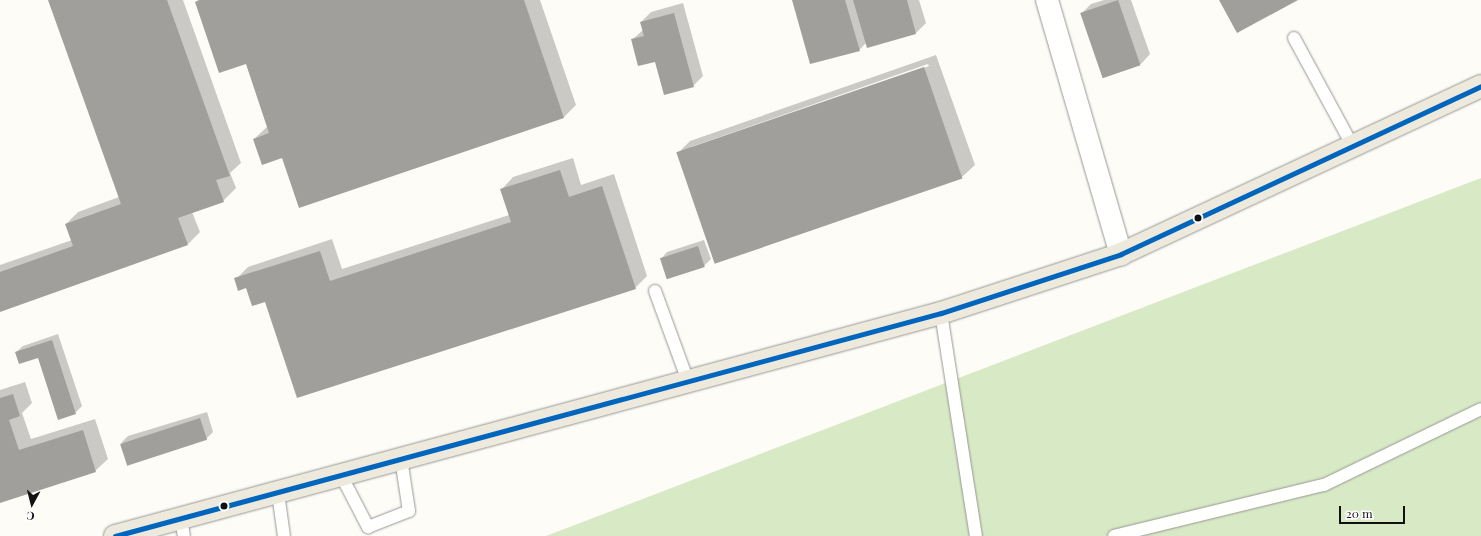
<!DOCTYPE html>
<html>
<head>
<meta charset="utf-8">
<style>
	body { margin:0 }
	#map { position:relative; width:1481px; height:536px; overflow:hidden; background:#fdfcf7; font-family:"Playfair Display",serif }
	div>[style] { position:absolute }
	.forest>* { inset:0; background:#d8eac5 }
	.shadow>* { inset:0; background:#0003 }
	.building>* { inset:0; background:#a19f9c; transform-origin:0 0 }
	.roads { filter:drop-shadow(0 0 1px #979795) drop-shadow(0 0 1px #979795) }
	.service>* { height:12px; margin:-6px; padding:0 6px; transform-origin:6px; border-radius:6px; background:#fffffe }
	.minor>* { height:22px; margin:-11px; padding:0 11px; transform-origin:11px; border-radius:11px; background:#fffffe }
	.primary>* { height:22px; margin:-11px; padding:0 11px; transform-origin:11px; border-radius:11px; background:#ede9dc }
	.bus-1>* { height:5px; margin:-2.5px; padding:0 2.5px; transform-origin:2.5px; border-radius:2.5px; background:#0065bd }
	.dots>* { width:11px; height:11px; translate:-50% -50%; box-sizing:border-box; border:2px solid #fff; border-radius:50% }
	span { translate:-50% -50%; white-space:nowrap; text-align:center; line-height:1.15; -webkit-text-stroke:4px #fff; paint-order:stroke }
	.north { position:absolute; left:12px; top:484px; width:40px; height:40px; -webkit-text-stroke:3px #fff; paint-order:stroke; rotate:187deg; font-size:11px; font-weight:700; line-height:16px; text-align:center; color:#111 }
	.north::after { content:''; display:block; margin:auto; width:14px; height:18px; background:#111; clip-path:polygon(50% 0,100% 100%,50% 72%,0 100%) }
	.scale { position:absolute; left:1339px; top:506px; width:66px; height:18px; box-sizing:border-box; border:2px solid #111; border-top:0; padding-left:5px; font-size:12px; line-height:14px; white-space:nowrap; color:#111; -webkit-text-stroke:3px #fff; paint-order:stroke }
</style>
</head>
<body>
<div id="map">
	<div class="forest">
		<i style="clip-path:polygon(1481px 178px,1481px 536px,546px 536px)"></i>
	</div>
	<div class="shadow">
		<i style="clip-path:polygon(49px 0,183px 0,241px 163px,230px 173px,236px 188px,223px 201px,192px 212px,200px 232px,188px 244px,0 311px,0 265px,72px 240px,66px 224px,78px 212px,119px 197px)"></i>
		<i style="clip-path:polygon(198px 0,540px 0,576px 105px,564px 117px,300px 207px,283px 157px,254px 139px,268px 126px,246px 63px,196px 2px)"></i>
		<i style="clip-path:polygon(793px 0,919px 0,926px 23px,916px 33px,867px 47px,866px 43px,859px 50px)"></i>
		<i style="clip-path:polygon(1104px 0,1131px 0,1150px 54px,1141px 64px,1104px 77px,1081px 14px,1091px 4px)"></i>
		<i style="clip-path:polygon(683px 3px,703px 76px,693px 86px,656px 60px,632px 40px,643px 30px,641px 22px,651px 12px)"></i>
		<i style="clip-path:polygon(evenodd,936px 55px,975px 165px,962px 177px,678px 153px,690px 141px,936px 55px,928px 64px,929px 66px,691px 149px,691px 147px,928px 64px)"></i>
		<i style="clip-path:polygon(573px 158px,581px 185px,614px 174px,647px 276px,635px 288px,266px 301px,236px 279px,248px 267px,332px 239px,342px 269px,509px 215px,501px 190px,513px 177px)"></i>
		<i style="clip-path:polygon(704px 240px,711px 259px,704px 266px,661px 259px,667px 252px)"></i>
		<i style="clip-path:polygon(58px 334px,82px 406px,75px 413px,39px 357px,16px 352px,23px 346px)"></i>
		<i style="clip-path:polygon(25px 382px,32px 403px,22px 413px,31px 439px,95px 419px,108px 459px,95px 471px,0 502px,0 390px)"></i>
		<i style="clip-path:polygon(207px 412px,213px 432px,206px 439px,121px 443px,128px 436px)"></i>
	</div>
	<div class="building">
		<i style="clip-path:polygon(48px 0,167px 0,230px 176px,216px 180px,224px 202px,178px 218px,188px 245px,0 312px,0 272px,73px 246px,65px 224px,121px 204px)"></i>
		<i style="clip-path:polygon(200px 0,524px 0,564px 118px,299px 208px,282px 158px,262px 165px,253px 139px,269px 133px,246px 64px,219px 73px,195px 2px)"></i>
		<i style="clip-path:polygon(792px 0,845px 0,860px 51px,810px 64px)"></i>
		<i style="clip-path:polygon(853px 0,907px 0,916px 34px,867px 48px)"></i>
		<i style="left:1118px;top:0;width:69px;height:40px;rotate:71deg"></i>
		<i style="clip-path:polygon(1219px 0,1298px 0,1237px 33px)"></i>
		<i style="clip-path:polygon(674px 13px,694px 87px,664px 95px,655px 62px,638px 66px,631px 39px,644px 36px,640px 22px)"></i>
		<i style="left:924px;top:67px;width:118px;height:262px;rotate:71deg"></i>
		<i style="clip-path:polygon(560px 170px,569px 197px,602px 186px,636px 289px,297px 398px,265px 302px,252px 306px,246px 288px,238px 291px,234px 278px,320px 251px,330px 281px,511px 222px,500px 189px)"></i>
		<i style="left:698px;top:246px;width:22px;height:40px;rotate:72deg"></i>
		<i style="clip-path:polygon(52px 340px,76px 414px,58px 420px,38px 358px,19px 364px,15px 352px)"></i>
		<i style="clip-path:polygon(13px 394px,20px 416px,9px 420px,19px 450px,83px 430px,96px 472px,0 503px,0 398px)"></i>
		<i style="left:200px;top:418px;width:23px;height:84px;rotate:72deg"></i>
	</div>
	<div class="roads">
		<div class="service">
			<i style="left:1294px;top:38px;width:122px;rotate:61.5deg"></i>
			<i style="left:655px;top:291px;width:96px;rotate:69.9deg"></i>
			<i style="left:941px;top:313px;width:226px;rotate:81.1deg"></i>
			<i style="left:341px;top:475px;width:59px;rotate:62.6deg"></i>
			<i style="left:368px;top:527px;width:44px;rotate:-21.3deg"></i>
			<i style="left:409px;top:511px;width:53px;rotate:-98.7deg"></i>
			<i style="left:278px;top:493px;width:43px;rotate:82.1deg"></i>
			<i style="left:181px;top:518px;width:18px;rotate:81deg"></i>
			<i style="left:1114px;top:536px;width:216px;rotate:-13.7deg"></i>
			<i style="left:1324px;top:485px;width:174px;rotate:-25.8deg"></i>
		</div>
		<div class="minor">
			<i style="left:1047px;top:0;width:265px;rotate:73.8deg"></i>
		</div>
		<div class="primary">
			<i style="left:115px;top:536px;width:856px;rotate:-15.11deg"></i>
			<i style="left:941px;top:313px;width:189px;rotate:-18.1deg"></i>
			<i style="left:1121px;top:254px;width:397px;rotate:-25deg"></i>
		</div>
	</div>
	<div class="bus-1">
		<i style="left:115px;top:536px;width:856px;rotate:-15.11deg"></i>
		<i style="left:941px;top:313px;width:189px;rotate:-18.1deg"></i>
		<i style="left:1121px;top:254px;width:397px;rotate:-25deg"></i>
	</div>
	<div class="dots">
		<i style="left:1198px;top:218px;background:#111"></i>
		<i style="left:224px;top:506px;background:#111"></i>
	</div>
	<div class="north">С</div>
	<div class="scale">20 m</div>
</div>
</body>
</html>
